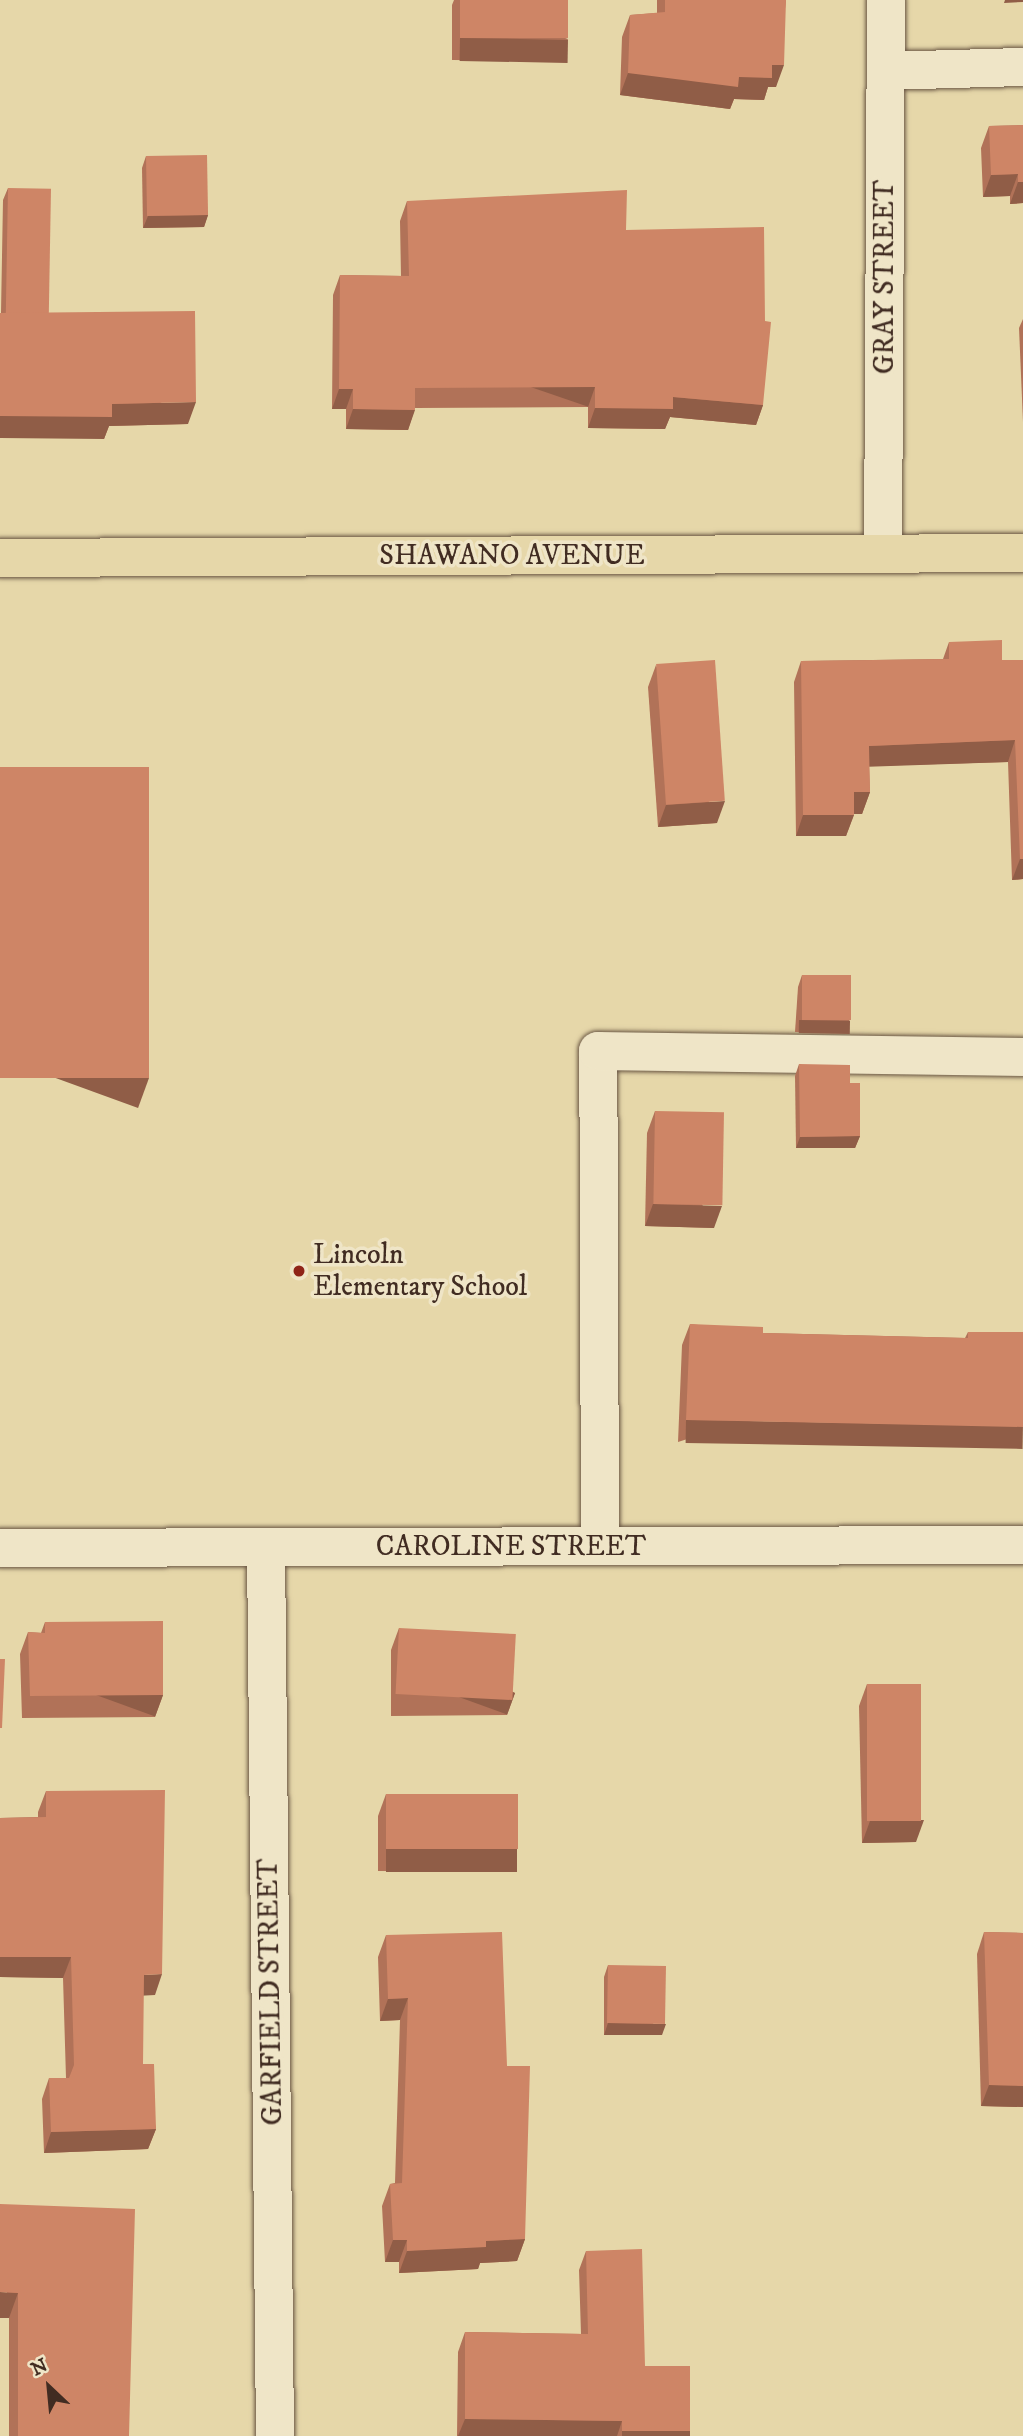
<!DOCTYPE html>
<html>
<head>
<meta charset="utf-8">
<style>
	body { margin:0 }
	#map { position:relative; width:1023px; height:2436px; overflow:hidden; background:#e6d7a9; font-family:"IM FELL DW Pica",serif }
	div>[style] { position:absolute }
	.roads { filter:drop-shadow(0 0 2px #6a5744) drop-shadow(0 0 2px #6a5744) }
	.minor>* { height:38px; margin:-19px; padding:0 19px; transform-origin:19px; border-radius:19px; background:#efe5c7 }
	.major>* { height:38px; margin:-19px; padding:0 19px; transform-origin:19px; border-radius:19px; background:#e6d7a9 }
	.wall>* { inset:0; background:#b17258 }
	.shaded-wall>* { inset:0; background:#905d47; transform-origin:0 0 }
	.building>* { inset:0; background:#ce8566; transform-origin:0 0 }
	.dots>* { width:19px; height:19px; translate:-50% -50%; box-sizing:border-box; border:4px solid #efe5c7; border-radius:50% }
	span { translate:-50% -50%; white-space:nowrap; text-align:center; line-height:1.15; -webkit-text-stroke:7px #efe5c7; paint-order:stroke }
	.street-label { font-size:28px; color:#412c22 }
	.poi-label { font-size:28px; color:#412c22 }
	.left { translate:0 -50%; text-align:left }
	.north { position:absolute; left:14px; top:2352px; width:70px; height:70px; -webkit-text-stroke:5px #efe5c7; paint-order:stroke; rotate:334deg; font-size:19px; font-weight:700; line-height:28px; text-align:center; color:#412c22 }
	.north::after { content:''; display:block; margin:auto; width:24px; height:32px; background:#412c22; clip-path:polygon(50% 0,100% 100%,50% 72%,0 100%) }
</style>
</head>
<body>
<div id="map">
	<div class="roads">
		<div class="minor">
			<i style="left:886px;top:71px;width:137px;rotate:-1.7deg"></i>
			<i style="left:883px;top:554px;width:554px;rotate:-89.69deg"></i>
			<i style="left:600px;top:1546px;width:495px;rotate:-90.2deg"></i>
			<i style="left:598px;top:1051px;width:425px;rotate:0.8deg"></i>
			<i style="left:266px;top:1547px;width:889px;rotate:89.42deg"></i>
			<i style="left:0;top:1548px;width:1023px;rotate:-0.17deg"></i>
		</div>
		<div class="major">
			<i style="left:0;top:558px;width:1023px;rotate:-0.28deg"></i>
		</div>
	</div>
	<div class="wall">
		<i style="clip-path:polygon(454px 0,460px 0,568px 39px,560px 61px,452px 60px,452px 5px)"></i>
		<i style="clip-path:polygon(657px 0,786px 0,776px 87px,768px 87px,764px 100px,734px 99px,730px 109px,620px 95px,622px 37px,630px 15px,657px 13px)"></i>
		<i style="clip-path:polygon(1023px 125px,1023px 203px,1010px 204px,1010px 196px,983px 197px,981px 148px,989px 126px)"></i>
		<i style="clip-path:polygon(146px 156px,208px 215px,204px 227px,143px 228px,142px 168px)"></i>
		<i style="clip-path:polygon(8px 188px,47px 312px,188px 424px,109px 426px,104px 439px,1px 313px,3px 200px)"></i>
		<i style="clip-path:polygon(407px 201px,626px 230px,763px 405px,756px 425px,670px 417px,665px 429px,588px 428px,588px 407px,415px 408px,408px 430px,346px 429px,346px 409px,332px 409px,333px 295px,340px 275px,401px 276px,400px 221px)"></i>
		<i style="clip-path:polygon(1023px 319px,1023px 422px,1019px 328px)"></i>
		<i style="clip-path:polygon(949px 642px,1002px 660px,1023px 660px,1023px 879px,1012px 880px,1008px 762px,869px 766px,870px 792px,862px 814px,854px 814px,846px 836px,796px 836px,794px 682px,801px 661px,943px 659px)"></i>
		<i style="clip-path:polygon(656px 665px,717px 823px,658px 827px,648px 687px)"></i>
		<i style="clip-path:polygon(802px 975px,850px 1021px,846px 1033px,795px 1032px,798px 987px)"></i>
		<i style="clip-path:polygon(799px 1064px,850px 1083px,860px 1136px,855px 1148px,796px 1148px,795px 1076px)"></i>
		<i style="clip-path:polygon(655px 1111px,714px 1228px,645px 1226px,647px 1133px)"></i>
		<i style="clip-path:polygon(690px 1324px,763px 1333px,965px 1338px,968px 1332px,1023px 1332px,678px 1442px,682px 1345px)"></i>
		<i style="clip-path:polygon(45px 1622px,163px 1695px,155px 1717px,22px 1718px,20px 1654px,28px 1632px,41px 1633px)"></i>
		<i style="clip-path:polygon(399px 1628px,515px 1693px,507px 1715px,391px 1716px,391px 1650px)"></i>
		<i style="clip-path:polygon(867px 1684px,916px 1842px,862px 1843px,859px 1706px)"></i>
		<i style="clip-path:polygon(46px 1791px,155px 1995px,143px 1995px,143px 2064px,156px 2129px,148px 2149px,44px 2153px,42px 2099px,49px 2078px,66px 2078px,63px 1978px,0 1977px,0 1818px,38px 1817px,38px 1812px)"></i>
		<i style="clip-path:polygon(386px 1794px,509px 1872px,378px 1871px,378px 1816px)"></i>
		<i style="clip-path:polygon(984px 1932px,1023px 1933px,1023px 2107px,981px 2106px,977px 1954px)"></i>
		<i style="clip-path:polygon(386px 1935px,507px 2066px,525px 2239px,517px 2261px,480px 2263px,478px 2269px,399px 2273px,399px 2262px,385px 2262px,382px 2206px,390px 2184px,395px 2183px,400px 2020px,380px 2021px,378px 1957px)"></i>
		<i style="clip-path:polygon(608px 1965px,662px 2035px,604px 2035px,604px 1977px)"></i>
		<i style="clip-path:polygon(0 2204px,129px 2436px,9px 2436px,9px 2318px)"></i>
		<i style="clip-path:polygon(586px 2251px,645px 2366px,690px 2431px,688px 2436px,457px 2436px,458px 2352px,465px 2332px,581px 2334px,579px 2270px)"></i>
	</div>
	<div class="shaded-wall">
		<i style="clip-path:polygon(1005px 0,1023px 0,1023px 2px,1004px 3px)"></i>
		<i style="left:460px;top:38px;width:108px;height:23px;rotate:1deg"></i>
		<i style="clip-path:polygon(772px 65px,784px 65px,776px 87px,768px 87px,764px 100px,734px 99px,730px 109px,620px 95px,628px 73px,739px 77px)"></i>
		<i style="clip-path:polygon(1018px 174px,1010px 196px,983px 197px,991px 175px)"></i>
		<i style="clip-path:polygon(1018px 182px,1023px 182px,1023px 203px,1010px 204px)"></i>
		<i style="clip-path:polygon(208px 215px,204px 227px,143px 228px,148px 216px)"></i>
		<i style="left:595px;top:387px;width:21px;height:180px;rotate:109deg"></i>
		<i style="clip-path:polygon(339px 389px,353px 389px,346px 409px,332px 409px)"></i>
		<i style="clip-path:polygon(673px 397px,763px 405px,756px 425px,670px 417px,665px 429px,588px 428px,595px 408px)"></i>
		<i style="clip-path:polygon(196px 402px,188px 424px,109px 426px,104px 439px,0 438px,0 416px,112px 404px)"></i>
		<i style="clip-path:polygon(353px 409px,415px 410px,408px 430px,346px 429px)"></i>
		<i style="clip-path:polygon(1015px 740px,1008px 762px,861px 767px,869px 746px)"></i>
		<i style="clip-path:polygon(854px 792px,870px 792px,862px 814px,847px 814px)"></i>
		<i style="clip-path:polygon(725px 801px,717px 823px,658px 827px,666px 805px)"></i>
		<i style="clip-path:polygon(803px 815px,854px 815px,846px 836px,796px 836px)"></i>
		<i style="clip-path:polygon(1020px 859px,1023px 859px,1023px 879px,1012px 880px)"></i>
		<i style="left:799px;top:1020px;width:51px;height:13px;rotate:1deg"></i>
		<i style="left:149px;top:1078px;width:32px;height:149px;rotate:110deg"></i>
		<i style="clip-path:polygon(860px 1136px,855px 1148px,796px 1148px,800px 1137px)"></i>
		<i style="clip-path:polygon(653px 1204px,722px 1206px,714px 1228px,645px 1226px)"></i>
		<i style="left:686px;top:1420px;width:337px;height:23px;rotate:1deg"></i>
		<i style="left:515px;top:1693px;width:23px;height:116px;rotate:110deg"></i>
		<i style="left:163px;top:1695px;width:23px;height:133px;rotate:110deg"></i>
		<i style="clip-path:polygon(924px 1820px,916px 1842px,862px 1843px,870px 1821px)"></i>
		<i style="left:386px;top:1849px;width:131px;height:23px"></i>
		<i style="clip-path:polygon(0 1957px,71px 1957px,63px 1978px,0 1977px)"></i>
		<i style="clip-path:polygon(162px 1974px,155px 1995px,136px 1996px,144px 1975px)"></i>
		<i style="clip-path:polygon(408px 1998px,400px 2020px,380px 2021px,388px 1999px)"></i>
		<i style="clip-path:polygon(608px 2023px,666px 2024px,662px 2035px,604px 2035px)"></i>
		<i style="clip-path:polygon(989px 2085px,1023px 2086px,1023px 2107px,981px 2106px)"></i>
		<i style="clip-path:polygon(156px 2129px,148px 2149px,44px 2153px,51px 2132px)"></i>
		<i style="clip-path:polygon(525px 2239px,517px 2261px,480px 2263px,478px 2269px,399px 2273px,407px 2251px,486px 2241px)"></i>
		<i style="clip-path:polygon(393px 2240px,407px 2240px,399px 2262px,385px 2262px)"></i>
		<i style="clip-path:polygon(0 2292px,18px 2293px,9px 2318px,0 2318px)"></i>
		<i style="clip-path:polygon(465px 2419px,622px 2421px,617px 2436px,458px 2436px)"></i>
		<i style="left:622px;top:2431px;width:68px;height:5px"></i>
	</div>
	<div class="building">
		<i style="left:460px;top:0;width:108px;height:38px"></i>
		<i style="clip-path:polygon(665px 0,786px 0,784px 65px,772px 65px,772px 78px,739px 77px,738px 87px,628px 73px,630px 15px,665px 12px)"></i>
		<i style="clip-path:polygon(1023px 125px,1023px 182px,1018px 182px,1018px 174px,991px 175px,989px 126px)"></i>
		<i style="left:207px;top:155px;width:60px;height:61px;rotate:89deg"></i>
		<i style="left:8px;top:188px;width:43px;height:125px;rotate:1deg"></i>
		<i style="clip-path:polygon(627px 190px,626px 230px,764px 227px,765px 321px,771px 322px,763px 405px,673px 397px,673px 409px,595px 408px,595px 387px,415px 388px,415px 410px,353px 409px,353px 389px,339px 389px,340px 275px,409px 276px,407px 201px)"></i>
		<i style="clip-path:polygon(195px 311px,196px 402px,112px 404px,112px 417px,0 416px,0 313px)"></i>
		<i style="clip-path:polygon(1002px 640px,1002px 660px,1023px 660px,1023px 859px,1020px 859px,1015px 740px,869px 746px,870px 792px,854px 792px,854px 815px,803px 815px,801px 661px,949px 659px,949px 642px)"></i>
		<i style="left:715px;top:660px;width:141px;height:59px;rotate:86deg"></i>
		<i style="left:149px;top:767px;width:311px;height:149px;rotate:90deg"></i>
		<i style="left:802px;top:975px;width:49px;height:45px"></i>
		<i style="clip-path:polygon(799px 1064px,850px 1065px,850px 1083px,860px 1083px,860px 1136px,800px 1137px)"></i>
		<i style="left:655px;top:1111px;width:69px;height:93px;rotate:1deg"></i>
		<i style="clip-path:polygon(690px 1324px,763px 1327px,763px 1333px,968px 1338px,968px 1332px,1023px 1332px,1023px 1427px,686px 1420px)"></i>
		<i style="clip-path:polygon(163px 1621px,163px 1695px,30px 1696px,28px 1632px,45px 1633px,45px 1622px)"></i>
		<i style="left:399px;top:1628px;width:117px;height:66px;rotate:3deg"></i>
		<i style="clip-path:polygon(0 1659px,5px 1659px,2px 1728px,0 1728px)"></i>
		<i style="left:867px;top:1684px;width:54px;height:137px"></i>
		<i style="clip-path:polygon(165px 1790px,162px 1974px,144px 1975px,143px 2064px,154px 2064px,156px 2129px,51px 2132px,49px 2078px,69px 2078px,74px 2065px,71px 1957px,0 1957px,0 1818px,46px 1817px,46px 1791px)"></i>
		<i style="left:386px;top:1794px;width:132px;height:55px"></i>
		<i style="clip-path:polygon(502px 1932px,507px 2066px,530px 2066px,525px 2239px,486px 2241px,486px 2247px,407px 2251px,407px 2240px,393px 2240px,390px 2184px,402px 2183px,408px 1998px,388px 1999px,386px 1935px)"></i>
		<i style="clip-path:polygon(984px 1932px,1023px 1933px,1023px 2086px,989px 2085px)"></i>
		<i style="left:608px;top:1965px;width:58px;height:58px;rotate:1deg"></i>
		<i style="clip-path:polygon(0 2204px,135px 2209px,129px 2436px,18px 2436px,18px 2293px,0 2292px)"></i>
		<i style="clip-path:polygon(642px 2249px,645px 2366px,690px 2366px,690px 2431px,622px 2431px,622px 2421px,465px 2419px,465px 2332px,588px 2334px,586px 2251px)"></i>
	</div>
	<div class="dots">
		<i style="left:299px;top:1271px;background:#8f2418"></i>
	</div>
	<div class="street-label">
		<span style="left:885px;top:277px;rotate:-90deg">GRAY STREET</span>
		<span style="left:512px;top:556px">SHAWANO AVENUE</span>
		<span style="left:511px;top:1547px">CAROLINE STREET</span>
		<span style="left:271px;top:1992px;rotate:-91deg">GARFIELD STREET</span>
	</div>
	<div class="poi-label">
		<span class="left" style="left:313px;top:1271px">Lincoln<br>Elementary School</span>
	</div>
	<div class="north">N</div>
</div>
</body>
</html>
